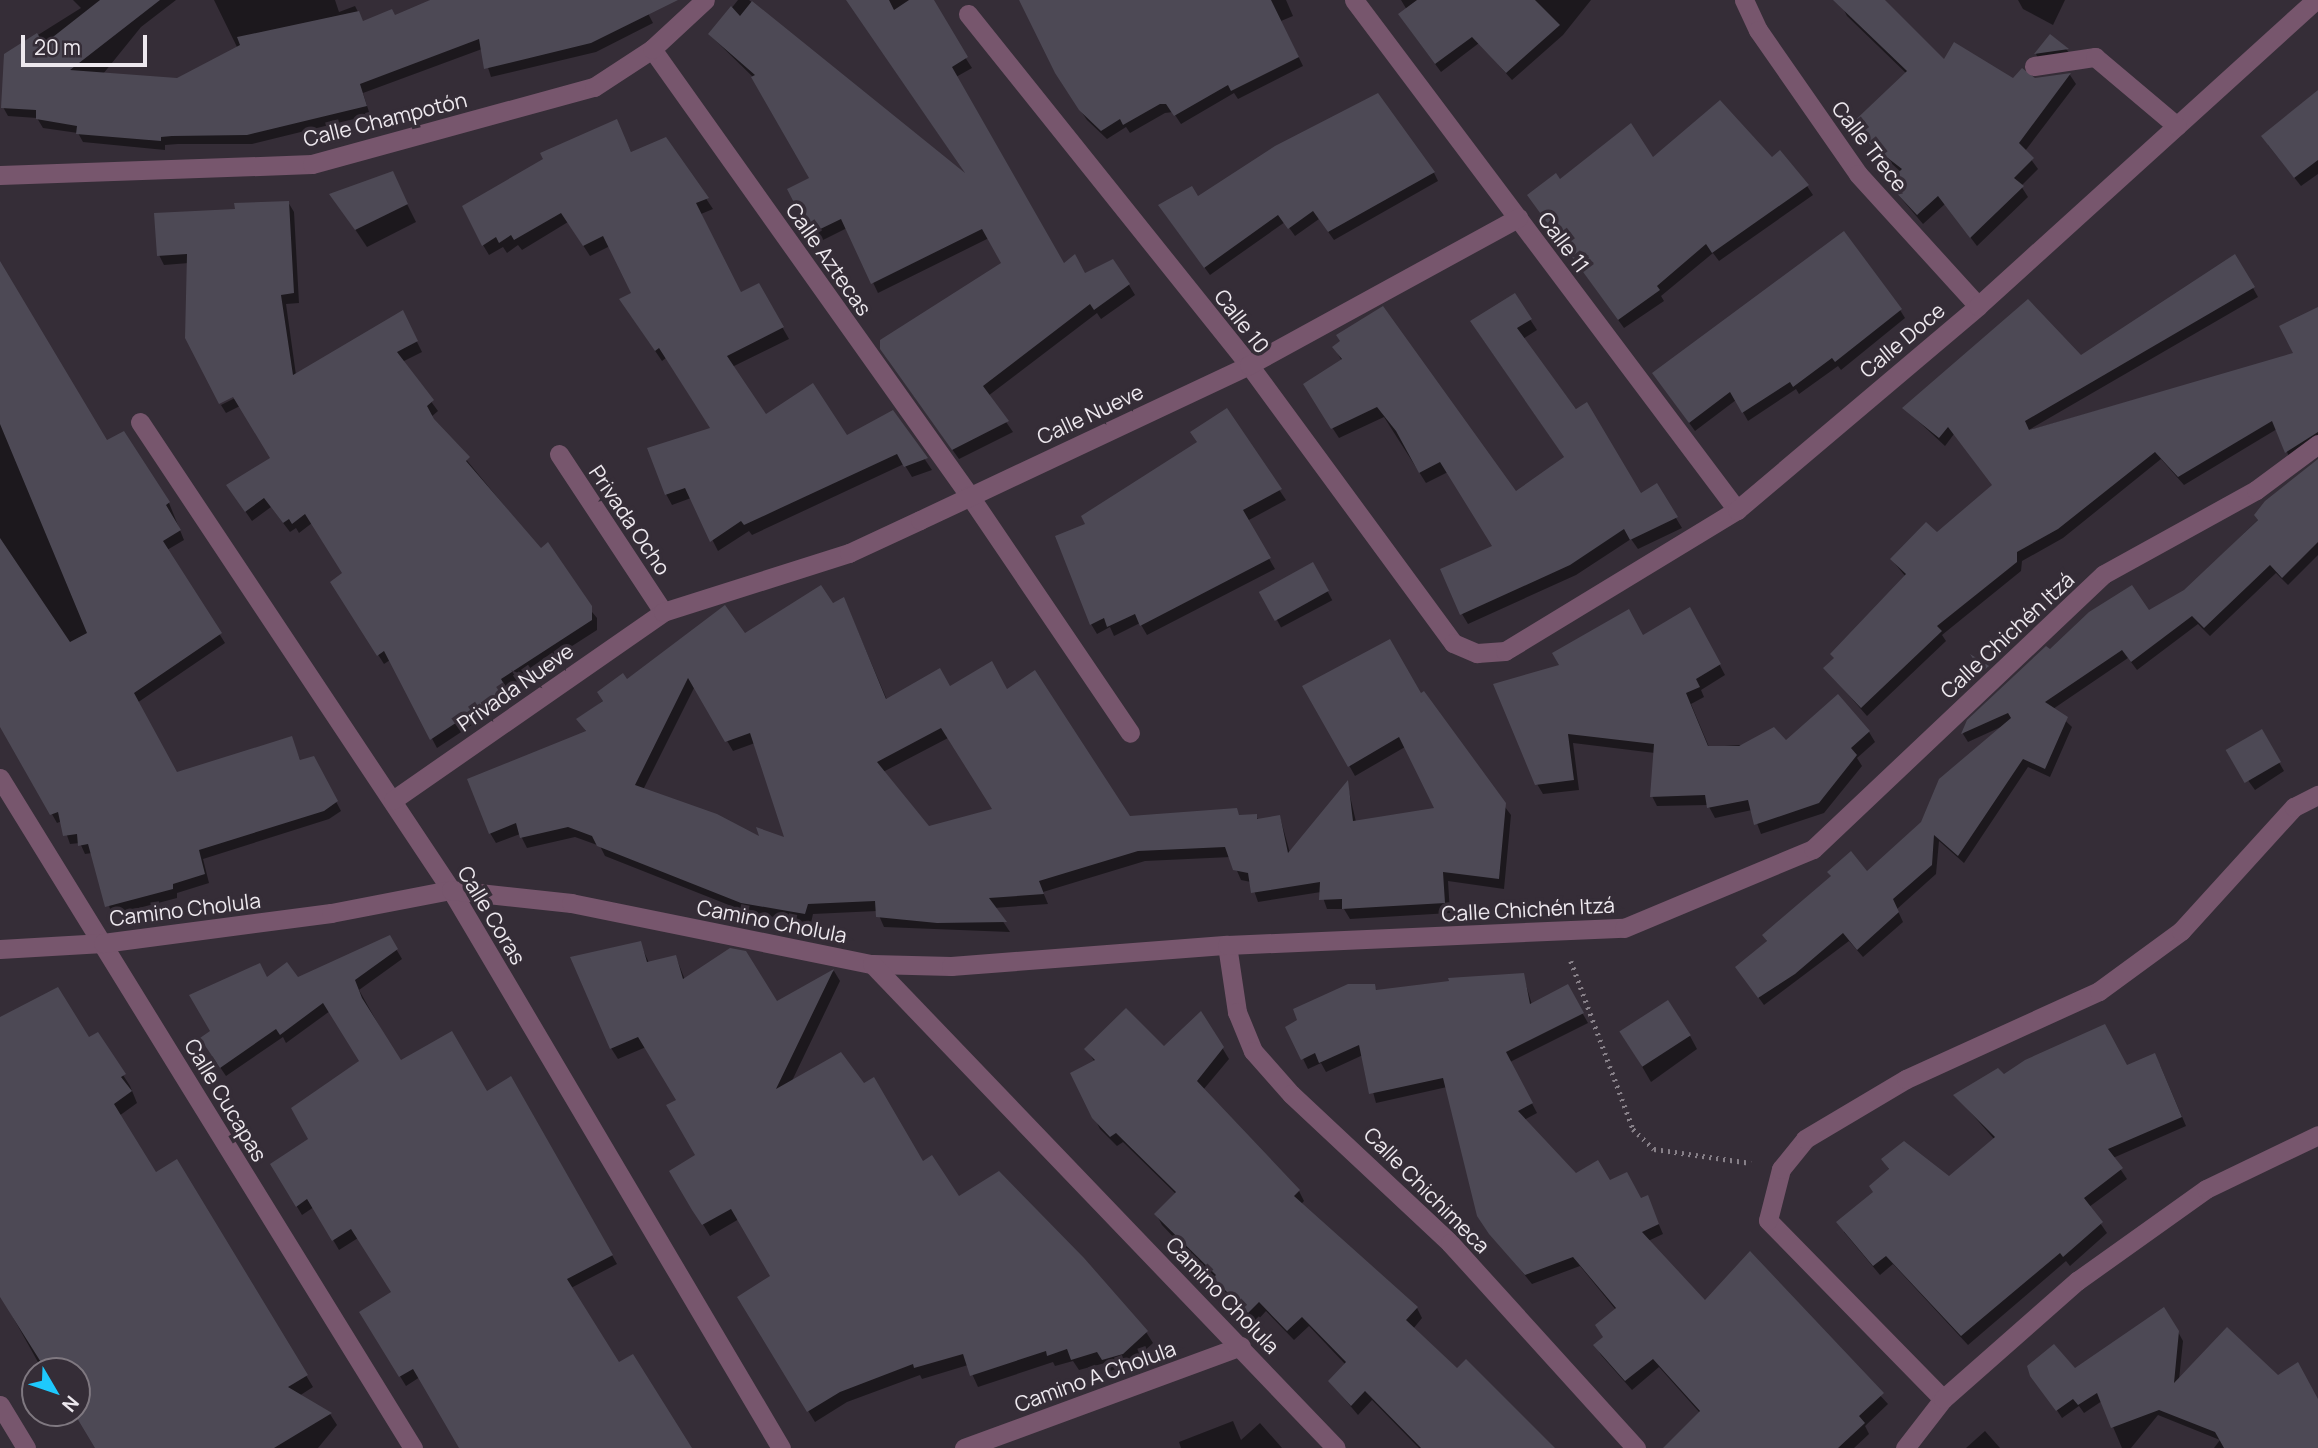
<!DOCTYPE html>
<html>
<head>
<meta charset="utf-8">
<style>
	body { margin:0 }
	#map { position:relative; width:2318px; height:1448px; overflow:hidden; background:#352d37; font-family:Manrope,sans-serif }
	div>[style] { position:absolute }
	.shadow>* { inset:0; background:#0007; transform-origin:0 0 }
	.building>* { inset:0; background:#4d4955; transform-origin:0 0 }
	.path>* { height:4.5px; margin-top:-2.25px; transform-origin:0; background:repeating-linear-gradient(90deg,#878088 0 2px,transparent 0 7px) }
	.minor>* { height:19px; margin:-9.5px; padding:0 9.5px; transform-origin:9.5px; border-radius:9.5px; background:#77566d }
	.tertiary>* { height:19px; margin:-9.5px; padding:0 9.5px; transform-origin:9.5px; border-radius:9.5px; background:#77566d }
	span { translate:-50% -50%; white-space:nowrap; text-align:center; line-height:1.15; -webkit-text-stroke:7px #352d37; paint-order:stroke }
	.street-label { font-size:21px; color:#ede8ee }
	.north { position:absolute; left:21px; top:1357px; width:70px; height:70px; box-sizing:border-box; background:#352d37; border:2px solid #7f7880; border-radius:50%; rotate:129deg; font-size:19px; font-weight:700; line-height:28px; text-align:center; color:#ede8ee }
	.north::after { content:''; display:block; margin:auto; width:24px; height:32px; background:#1ec9fd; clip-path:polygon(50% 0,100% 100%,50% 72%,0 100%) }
	.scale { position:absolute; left:21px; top:35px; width:126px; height:32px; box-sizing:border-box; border:4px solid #ede8ee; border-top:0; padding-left:9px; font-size:21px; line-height:24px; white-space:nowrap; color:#ede8ee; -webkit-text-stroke:5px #352d37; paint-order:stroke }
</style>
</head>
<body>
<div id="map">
	<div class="shadow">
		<i style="clip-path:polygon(73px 0,176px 0,141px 27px,103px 74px,178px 80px,238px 49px,214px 0,335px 0,339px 12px,355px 6px,363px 22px,395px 17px,431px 0,641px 0,653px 23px,596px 52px,491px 77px,482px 49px,363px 93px,370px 115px,252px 144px,178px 144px,165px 145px,165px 150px,83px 142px,78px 133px,43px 128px,37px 118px,8px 116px,3px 107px,6px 55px,81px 8px)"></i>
		<i style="clip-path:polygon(738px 0,749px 0,968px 177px,847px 0,928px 0,972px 68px,956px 77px,1063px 265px,1085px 275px,1112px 261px,1129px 285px,1135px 295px,1101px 319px,1097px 313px,988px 396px,1013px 432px,959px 459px,888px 360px,1004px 263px,989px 238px,878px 293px,847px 228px,817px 243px,811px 233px,812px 178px,754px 78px,710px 35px)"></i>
		<i style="clip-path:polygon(1025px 0,1286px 0,1293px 16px,1281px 21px,1303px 66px,1238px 99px,1234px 93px,1181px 124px,1173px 112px,1165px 113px,1130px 133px,1126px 127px,1107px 139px,1087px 120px,1062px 83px)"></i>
		<i style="clip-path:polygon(1401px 0,1591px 0,1563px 35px,1512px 80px,1479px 43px,1441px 72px,1405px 23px,1407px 10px)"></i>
		<i style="clip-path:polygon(1848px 0,1883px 0,1945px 61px,2013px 81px,2070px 75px,2076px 84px,2025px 151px,2038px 169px,2021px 186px,2028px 197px,1977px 246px,1945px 204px,1923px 224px,1889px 184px,1901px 172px,1851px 127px,1907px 74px,1847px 16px,1842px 6px)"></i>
		<i style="clip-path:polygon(2018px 0,2065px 0,2053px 25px,2023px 9px)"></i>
		<i style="clip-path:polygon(2050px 37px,2067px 50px,2072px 57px,2040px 62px,2036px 54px)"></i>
		<i style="clip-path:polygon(2318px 92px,2318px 174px,2301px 186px,2268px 145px)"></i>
		<i style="clip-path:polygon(616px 121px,632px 154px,666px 139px,713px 209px,701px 214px,741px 294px,758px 285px,789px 339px,732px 367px,765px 417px,847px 437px,893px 412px,932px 470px,912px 477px,904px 464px,752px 535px,749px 531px,718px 551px,691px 498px,672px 505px,666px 494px,712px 430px,666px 358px,662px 361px,628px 311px,634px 294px,610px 246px,590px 256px,568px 222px,522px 250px,518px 245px,507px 253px,503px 247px,489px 255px,483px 245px)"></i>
		<i style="clip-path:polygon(1653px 160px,1772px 160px,1807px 186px,1813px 195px,1719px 261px,1713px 253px,1661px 296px,1664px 301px,1624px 328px,1535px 205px)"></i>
		<i style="clip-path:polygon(1434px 173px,1438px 181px,1334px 240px,1319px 219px,1295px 236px,1285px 222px,1210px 275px,1165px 214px,1197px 199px)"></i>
		<i style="clip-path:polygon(392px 174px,416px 222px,367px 247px,332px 195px)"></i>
		<i style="clip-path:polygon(288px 202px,294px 212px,299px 303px,286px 304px,296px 375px,407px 322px,422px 352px,402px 362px,438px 411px,431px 417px,597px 618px,597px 630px,505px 689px,511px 699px,437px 748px,390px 660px,384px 664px,338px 592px,344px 574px,312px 523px,299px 533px,296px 528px,290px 532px,271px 507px,252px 521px,234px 495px,272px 458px,240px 406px,226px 413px,221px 405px,241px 395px,189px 263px,164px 265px,159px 255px,237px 211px)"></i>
		<i style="clip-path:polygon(2235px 256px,2258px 297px,2027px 431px,2295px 354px,2318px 311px,2318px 443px,2291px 461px,2277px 429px,2184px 485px,2161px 459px,2063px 538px,2022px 561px,2021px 571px,1942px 635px,1946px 641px,1867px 716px,1826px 669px,1906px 577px,1892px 560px,1937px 534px,1994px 486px,1954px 434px,1945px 446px,1904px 408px,2081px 357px)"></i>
		<i style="clip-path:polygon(1514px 295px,1537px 330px,1523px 339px,1641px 495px,1656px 485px,1682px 528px,1638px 549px,1631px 539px,1576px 575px,1468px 624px,1462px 614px,1494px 547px,1448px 472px,1426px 483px,1384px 417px,1339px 438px,1311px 395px,1342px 361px,1334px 347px,1515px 493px,1565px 458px,1478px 332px)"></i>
		<i style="clip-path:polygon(0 305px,106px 442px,169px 503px,184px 540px,167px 550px,225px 643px,137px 703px,177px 774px,291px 738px,301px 762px,313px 758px,341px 811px,329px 819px,203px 859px,209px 883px,177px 893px,177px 898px,112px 915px,92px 853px,85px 854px,80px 843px,70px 844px,62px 821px,57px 823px,0 722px)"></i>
		<i style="clip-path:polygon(1900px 310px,1905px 318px,1841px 370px,1838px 366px,1799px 394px,1796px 389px,1748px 421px,1736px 400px,1695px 431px,1654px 374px)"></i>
		<i style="clip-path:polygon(1226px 410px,1286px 500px,1247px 521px,1275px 569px,1147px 635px,1140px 623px,1114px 636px,1110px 627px,1097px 634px,1091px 624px,1088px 525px,1199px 443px)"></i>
		<i style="clip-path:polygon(2318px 461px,2318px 555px,2288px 585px,2276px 573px,2210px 636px,2198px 624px,2137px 670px,2128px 658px,2053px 709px,2072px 727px,2050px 777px,2028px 767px,1964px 863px,1939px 841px,1936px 874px,1897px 909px,1903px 922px,1863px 957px,1849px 941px,1764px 1005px,1737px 968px,1768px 943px,1764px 936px,1867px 874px,1922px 823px,2003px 726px,1968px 742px,1963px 734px,1968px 721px,2050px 652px,2149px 613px,2185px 591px)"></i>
		<i style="left:1313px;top:564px;width:41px;height:58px;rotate:62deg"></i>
		<i style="clip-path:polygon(evenodd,844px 599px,887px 700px,949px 688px,1006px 692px,1129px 817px,1256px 816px,1259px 821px,1280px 817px,1290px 853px,1347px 783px,1356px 822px,1436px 810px,1405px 747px,1355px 776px,1305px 687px,1420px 695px,1511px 815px,1504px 889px,1448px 881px,1450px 913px,1350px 919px,1344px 909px,1327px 909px,1321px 892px,1258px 902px,1251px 882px,1241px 880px,1231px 857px,1145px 861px,1043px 892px,1048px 904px,994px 908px,1010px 932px,884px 927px,877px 911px,813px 914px,811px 923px,749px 913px,605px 856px,600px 846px,575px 837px,527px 848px,520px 834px,496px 843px,490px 833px,587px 733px,579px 720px,626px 682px,844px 599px,695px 686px,733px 751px,755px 743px,787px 840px,762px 840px,643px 790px,695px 686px,844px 599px,948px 738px,995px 810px,929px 828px,883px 772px,948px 738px)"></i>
		<i style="clip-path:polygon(1690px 609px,1725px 675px,1701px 690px,1704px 697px,1691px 704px,1709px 747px,1786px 742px,1837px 697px,1869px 732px,1875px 742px,1857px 758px,1862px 766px,1824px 813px,1761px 834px,1752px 810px,1715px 818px,1708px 805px,1657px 806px,1652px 796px,1655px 753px,1573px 743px,1579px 790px,1543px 794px,1537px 784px,1561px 666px,1643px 638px)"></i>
		<i style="clip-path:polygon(2261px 731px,2284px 771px,2255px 790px,2234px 761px)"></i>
		<i style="clip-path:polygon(389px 937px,402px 959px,359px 990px,400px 1063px,486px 1093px,511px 1078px,617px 1264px,571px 1288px,472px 1448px,461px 1448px,420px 1377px,406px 1386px,361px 1313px,393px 1293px,358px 1238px,339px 1250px,314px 1207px,302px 1215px,272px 1165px,311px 1139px,361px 1062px,330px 1011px,286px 1043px,283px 1037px,226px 1076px,207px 1048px,267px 979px,298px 979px)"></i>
		<i style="clip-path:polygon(640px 943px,649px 963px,676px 957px,685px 980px,776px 1003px,834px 971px,840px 981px,791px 1083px,922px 1163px,958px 1198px,1146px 1332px,1153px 1343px,1129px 1365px,1110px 1371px,1105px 1363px,1079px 1370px,1073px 1361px,1055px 1366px,1053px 1362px,978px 1387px,968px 1365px,922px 1379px,920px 1375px,847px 1402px,815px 1422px,739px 1298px,773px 1276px,739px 1219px,710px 1236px,701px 1221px,697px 1155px,678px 1101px,646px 1047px,618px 1059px,611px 1048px)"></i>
		<i style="clip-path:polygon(1523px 975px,1532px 1005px,1567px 986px,1588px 1023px,1510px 1062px,1537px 1113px,1524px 1120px,1576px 1175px,1609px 1183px,1641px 1200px,1647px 1197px,1663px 1234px,1648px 1241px,1705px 1303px,1750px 1254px,1888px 1404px,1865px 1426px,1869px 1434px,1854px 1448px,1691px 1448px,1700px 1413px,1659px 1367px,1632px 1390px,1601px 1355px,1595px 1345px,1604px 1338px,1616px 1310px,1580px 1266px,1532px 1284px,1485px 1226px,1447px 1087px,1376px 1103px,1363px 1055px,1326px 1072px,1321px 1063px,1308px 1069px,1288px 1028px,1374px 986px,1377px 991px)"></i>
		<i style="clip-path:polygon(1201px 1013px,1229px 1059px,1203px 1090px,1299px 1191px,1304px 1201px,1301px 1204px,1417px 1308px,1422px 1318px,1413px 1329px,1457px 1370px,1466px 1361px,1553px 1448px,1419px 1448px,1372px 1400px,1358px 1415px,1330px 1382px,1346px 1365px,1309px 1326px,1294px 1340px,1266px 1311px,1255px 1323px,1162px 1225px,1156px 1214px,1176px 1194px,1123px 1142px,1117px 1146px,1100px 1129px,1094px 1117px,1095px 1062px,1086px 1049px,1164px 1048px)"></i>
		<i style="clip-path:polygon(0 1019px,89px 1040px,97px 1034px,130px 1086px,137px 1103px,119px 1116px,155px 1175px,177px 1161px,313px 1387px,299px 1396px,330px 1414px,337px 1425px,318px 1448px,98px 1448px,77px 1371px,43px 1371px,5px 1303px,0 1276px)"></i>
		<i style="clip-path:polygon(1622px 1032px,1690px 1036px,1697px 1049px,1651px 1082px)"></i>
		<i style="clip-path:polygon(2160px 1065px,2186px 1126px,2113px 1158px,2127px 1179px,2089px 1207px,2107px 1233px,2070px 1266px,2066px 1261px,1968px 1345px,1893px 1264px,1880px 1275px,1844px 1232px,1890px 1171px,1883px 1160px,1949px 1179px,1995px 1140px,1956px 1096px,2003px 1077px)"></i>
		<i style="clip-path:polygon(2178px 1332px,2183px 1341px,2179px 1380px,2277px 1377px,2318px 1402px,2318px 1448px,2214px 1448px,2220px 1440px,2158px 1415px,2131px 1448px,2122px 1448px,2102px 1401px,2084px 1413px,2079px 1406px,2062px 1418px,2034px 1375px,2075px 1370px)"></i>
		<i style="clip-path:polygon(1233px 1421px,1241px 1440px,1260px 1423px,1282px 1448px,1181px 1448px,1179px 1442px)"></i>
		<i style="clip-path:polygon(1985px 1431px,2000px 1448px,1966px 1448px)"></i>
	</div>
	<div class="building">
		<i style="clip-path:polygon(100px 0,160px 0,70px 70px,177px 78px,240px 45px,237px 37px,359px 11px,363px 21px,392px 9px,395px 15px,430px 0,678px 0,591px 43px,484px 69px,479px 39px,360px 84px,367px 106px,247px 135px,172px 136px,161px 137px,161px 141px,76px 134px,77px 126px,36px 119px,36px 110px,1px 108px,4px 54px,37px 33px,44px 44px)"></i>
		<i style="clip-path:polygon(846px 0,889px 0,894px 10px,909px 0,934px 0,968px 57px,952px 67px,1064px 263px,1075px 254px,1085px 273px,1113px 259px,1130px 284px,1094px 310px,1090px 304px,983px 386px,1009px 421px,952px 450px,880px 349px,880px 340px,1001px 263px,982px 229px,871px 284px,841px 219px,810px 234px,787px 189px,809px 178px,751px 77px,755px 75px,708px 34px,731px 6px,740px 16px,752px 1px,965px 173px)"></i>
		<i style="clip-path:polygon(1019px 0,1271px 0,1299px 57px,1231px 91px,1228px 85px,1174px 116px,1166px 104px,1160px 104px,1123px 125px,1120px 119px,1101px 131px,1079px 110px,1055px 73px)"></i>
		<i style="clip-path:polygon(1417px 0,1535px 0,1560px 25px,1506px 73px,1472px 37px,1435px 64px,1398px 14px)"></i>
		<i style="clip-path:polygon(1833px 0,1885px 0,1944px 59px,1954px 42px,2013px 78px,2022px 68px,2035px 78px,2071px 73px,2019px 143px,2034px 158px,2014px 178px,2024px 186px,1970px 238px,1938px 196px,1917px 215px,1887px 183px,1902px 169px,1848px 127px,1907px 71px)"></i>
		<i style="clip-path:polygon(2050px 34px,2069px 49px,2034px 54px)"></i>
		<i style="clip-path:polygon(2318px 90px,2318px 160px,2294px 178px,2261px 136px)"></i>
		<i style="clip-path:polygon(1378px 93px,1435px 172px,1328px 232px,1313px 211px,1288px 229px,1278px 215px,1204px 268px,1158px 205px,1192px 186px,1198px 196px,1275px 146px)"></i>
		<i style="clip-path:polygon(1720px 100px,1772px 157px,1780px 150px,1809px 185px,1712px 253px,1706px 244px,1657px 286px,1660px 290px,1618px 320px,1527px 195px,1556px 173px,1560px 179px,1631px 123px,1653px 157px)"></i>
		<i style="clip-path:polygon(617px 119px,631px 152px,666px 137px,709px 198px,696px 203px,741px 292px,759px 283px,784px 327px,727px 356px,766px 414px,813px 383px,847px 435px,893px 410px,928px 458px,904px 467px,897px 454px,744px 525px,741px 521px,710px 542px,685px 488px,665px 495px,647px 448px,710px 428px,659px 348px,655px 351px,619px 299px,631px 293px,603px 236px,583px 246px,561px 213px,514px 240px,511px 235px,499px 243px,496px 237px,482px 246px,462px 206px,543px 159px,540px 153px)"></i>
		<i style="clip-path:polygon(393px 171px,408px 204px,355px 230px,329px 194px)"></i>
		<i style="clip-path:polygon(289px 201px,294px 293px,281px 295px,293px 375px,403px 310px,418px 341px,397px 352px,434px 400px,427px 406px,434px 419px,470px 457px,466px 461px,541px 548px,548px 542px,592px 606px,592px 620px,501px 679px,507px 689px,430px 740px,384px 651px,377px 656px,330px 582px,342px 573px,305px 514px,292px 524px,289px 519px,283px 523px,264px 498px,245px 512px,226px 485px,270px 458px,233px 397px,219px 404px,185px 338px,187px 254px,157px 256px,154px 213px,235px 209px,234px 203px)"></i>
		<i style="clip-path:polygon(1844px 231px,1902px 309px,1835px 362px,1832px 358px,1793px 387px,1790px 382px,1742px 413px,1730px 392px,1689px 423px,1652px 373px)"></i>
		<i style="clip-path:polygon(2235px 254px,2255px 287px,2025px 421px,2029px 430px,2293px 353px,2279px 326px,2318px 307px,2318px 432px,2285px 453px,2272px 421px,2178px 477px,2155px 452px,2058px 529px,2017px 552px,2017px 562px,1937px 626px,1942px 631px,1861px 708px,1823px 668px,1834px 658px,1830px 654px,1906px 574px,1890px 559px,1926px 522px,1937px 532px,1992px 485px,1948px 427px,1939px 438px,1902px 408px,2028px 299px,2081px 355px)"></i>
		<i style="clip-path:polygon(0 261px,107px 440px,124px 431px,170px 502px,166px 505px,181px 530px,163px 541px,222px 633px,134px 693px,177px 772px,292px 736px,300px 760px,314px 756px,338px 801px,324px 811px,199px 850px,205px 874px,173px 884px,173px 889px,105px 907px,88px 844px,78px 846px,77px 834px,63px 836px,58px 812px,50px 815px,0 727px,0 538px,70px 642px,87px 633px,0 424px)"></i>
		<i style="clip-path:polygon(1515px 293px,1532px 319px,1517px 328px,1576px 409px,1587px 402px,1641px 493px,1657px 483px,1678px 517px,1630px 540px,1624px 529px,1570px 565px,1460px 615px,1440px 569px,1492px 546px,1440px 462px,1419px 473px,1396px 431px,1377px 407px,1331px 429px,1303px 384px,1342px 359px,1332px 347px,1340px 341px,1336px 335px,1383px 306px,1516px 491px,1564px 457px,1470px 321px)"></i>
		<i style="clip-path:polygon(1227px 408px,1282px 489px,1243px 510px,1271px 558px,1140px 626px,1135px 614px,1107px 627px,1104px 618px,1090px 625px,1055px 536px,1085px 524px,1081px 516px,1197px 442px,1190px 432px)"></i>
		<i style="clip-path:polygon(2318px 459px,2318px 542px,2282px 578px,2270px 565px,2204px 628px,2192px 616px,2131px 662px,2122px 650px,2045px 702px,2068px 717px,2045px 769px,2023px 759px,1958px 856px,1934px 835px,1932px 865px,1893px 899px,1899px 912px,1857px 950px,1843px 933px,1795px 974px,1758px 998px,1735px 967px,1767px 941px,1762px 935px,1831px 876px,1827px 872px,1851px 851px,1867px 871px,1921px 822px,1939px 779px,2011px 718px,2008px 713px,1961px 734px,1967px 720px,2046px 646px,2050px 649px,2089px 612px,2132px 585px,2149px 610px,2184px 590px,2258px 520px,2254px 515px,2265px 501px)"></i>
		<i style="left:1313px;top:562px;width:33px;height:62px;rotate:61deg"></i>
		<i style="clip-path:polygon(evenodd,821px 585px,833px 603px,844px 597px,886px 699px,940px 668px,950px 686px,992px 661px,1007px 689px,1035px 670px,1130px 816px,1237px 808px,1239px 815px,1257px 814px,1257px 819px,1280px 815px,1288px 853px,1348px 780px,1353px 821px,1434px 808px,1399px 737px,1348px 767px,1302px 686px,1390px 639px,1421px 693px,1424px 691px,1506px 803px,1499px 879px,1443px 872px,1445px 903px,1342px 909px,1342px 899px,1319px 900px,1320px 882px,1251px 893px,1248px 873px,1233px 870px,1225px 847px,1138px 851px,1039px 881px,1044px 894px,989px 898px,1007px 922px,937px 923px,876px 917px,875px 901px,808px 904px,805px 914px,741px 903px,597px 846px,592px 836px,568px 827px,520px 838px,516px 823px,489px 834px,467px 779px,586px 731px,576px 719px,603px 701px,597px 692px,623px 673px,627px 679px,725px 605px,745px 633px,821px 585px,688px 678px,725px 742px,750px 733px,784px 837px,756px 827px,759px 836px,717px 814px,635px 785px,688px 678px,821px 585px,941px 728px,992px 809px,929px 826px,877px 762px,941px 728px)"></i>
		<i style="clip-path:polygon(1690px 607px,1721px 664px,1696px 679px,1700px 687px,1686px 693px,1708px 746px,1739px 746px,1774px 727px,1786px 740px,1838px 694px,1870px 731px,1851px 748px,1857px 755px,1819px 803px,1754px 825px,1748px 800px,1707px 808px,1705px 795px,1650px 797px,1654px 744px,1568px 734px,1574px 780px,1535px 785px,1493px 684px,1559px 665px,1552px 653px,1629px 609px,1643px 635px)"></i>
		<i style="clip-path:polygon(1970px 654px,1989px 666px,1982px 672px)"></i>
		<i style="left:2262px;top:729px;width:38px;height:42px;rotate:60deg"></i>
		<i style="clip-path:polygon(390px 935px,398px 949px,355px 980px,362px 998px,401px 1060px,452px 1031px,487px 1091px,511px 1076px,613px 1255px,567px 1279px,619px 1362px,633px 1354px,692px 1448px,459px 1448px,413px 1369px,399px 1377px,359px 1312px,391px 1292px,351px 1229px,332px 1241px,307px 1199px,296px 1207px,270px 1164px,308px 1139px,291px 1108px,359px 1061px,323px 1003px,280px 1035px,276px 1029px,220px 1068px,200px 1038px,210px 1031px,189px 995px,260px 963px,267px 977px,287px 962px,298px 977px)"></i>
		<i style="clip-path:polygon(641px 941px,647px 962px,676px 955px,683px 979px,730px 948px,746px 951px,777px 1001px,834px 969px,776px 1089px,841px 1052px,864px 1083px,874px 1077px,923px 1161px,932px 1155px,959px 1196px,999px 1171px,1084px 1258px,1148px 1331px,1123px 1354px,1102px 1360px,1097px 1352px,1071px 1360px,1067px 1349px,1047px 1356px,1046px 1351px,970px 1376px,963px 1354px,914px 1368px,913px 1364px,840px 1392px,807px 1412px,737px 1297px,770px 1276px,731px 1209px,702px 1225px,692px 1210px,669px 1171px,695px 1155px,666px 1105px,676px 1100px,638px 1037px,610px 1049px,570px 957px)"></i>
		<i style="clip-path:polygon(1524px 973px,1530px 1004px,1568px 984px,1584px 1013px,1506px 1052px,1533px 1103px,1518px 1111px,1576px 1173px,1598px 1160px,1610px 1180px,1627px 1172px,1641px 1198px,1648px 1195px,1659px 1224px,1642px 1232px,1705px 1300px,1750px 1251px,1884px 1393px,1859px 1416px,1865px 1423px,1838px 1448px,1663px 1448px,1700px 1411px,1653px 1359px,1625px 1381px,1593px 1345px,1603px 1337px,1595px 1325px,1616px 1308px,1573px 1257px,1525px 1275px,1489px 1234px,1477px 1216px,1443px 1078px,1369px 1094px,1359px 1045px,1319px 1063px,1315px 1053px,1301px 1060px,1285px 1027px,1297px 1020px,1293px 1009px,1348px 984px,1375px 984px,1376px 990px,1449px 981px,1448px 978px)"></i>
		<i style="clip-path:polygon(58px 987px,89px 1037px,98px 1032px,126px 1074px,121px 1077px,132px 1091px,114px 1104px,156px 1172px,177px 1159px,308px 1375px,288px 1387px,332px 1413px,274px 1448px,95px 1448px,74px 1413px,77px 1371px,44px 1367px,0 1297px,0 1017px)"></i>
		<i style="left:1668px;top:1000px;width:42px;height:58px;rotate:57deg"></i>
		<i style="clip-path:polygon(1126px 1008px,1164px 1046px,1201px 1011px,1224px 1047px,1197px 1081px,1300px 1190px,1294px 1196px,1418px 1307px,1406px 1320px,1457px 1368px,1466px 1359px,1555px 1448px,1421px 1448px,1365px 1391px,1351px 1406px,1328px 1381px,1346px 1362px,1302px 1317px,1287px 1331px,1259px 1302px,1248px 1313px,1213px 1278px,1216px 1275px,1154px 1214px,1176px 1192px,1116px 1133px,1110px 1137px,1092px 1118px,1070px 1073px,1095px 1060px,1084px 1049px)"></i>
		<i style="clip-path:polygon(2105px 1024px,2127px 1065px,2155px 1053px,2182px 1117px,2108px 1149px,2123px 1168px,2084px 1198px,2103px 1222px,2063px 1257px,2060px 1253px,1961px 1336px,1886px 1256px,1873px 1266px,1836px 1222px,1873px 1192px,1869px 1186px,1889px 1169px,1881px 1159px,1904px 1141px,1949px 1176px,1995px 1137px,1953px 1095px,1998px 1068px,2004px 1074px,2025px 1060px)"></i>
		<i style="clip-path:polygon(2164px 1307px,2179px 1331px,2174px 1383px,2227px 1327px,2278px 1375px,2298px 1362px,2318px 1399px,2318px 1448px,2224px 1448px,2215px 1432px,2159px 1410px,2111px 1428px,2097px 1393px,2078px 1405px,2073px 1399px,2056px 1411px,2030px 1376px,2027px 1366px,2054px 1344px,2075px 1368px)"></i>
	</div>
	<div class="path">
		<i style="left:1571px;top:961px;width:179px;rotate:69.7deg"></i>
		<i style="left:1633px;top:1129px;width:29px;rotate:44deg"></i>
		<i style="left:1654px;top:1149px;width:98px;rotate:8.2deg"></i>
	</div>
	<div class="minor">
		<i style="left:1354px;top:0;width:638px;rotate:53.09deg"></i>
		<i style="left:1744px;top:0;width:33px;rotate:65deg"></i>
		<i style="left:1758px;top:30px;width:175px;rotate:55.2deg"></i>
		<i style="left:1858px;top:174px;width:178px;rotate:47.7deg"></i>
		<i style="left:968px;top:14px;width:450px;rotate:51.3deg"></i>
		<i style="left:1249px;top:365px;width:345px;rotate:53.7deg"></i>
		<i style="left:1453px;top:643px;width:26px;rotate:23deg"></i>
		<i style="left:1477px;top:653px;width:28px;rotate:-4deg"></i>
		<i style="left:1505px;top:651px;width:271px;rotate:-31.3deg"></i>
		<i style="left:1737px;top:510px;width:316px;rotate:-40.2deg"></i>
		<i style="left:1978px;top:306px;width:456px;rotate:-42.2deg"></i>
		<i style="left:652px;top:49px;width:547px;rotate:54.6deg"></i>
		<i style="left:969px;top:495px;width:287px;rotate:55.9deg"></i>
		<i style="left:2034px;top:66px;width:62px;rotate:-8.4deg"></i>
		<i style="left:2095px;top:57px;width:107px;rotate:40.1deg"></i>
		<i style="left:0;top:175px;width:312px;rotate:-2deg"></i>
		<i style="left:312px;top:164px;width:292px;rotate:-15.3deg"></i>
		<i style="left:594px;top:87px;width:69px;rotate:-33.2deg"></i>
		<i style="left:652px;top:49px;width:72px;rotate:-42.8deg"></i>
		<i style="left:140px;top:422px;width:562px;rotate:56.39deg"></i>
		<i style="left:451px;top:890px;width:648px;rotate:59.4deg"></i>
		<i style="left:559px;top:454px;width:189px;rotate:56.6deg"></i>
		<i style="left:0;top:778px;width:787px;rotate:58.35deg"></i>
		<i style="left:393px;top:800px;width:329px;rotate:-34.8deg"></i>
		<i style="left:663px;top:612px;width:195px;rotate:-17.6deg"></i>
		<i style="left:849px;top:553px;width:78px;rotate:-24.9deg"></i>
		<i style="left:920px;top:520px;width:364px;rotate:-25.2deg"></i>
		<i style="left:1249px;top:365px;width:307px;rotate:-28.7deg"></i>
		<i style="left:1227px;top:945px;width:68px;rotate:81.5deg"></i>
		<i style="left:1237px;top:1012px;width:42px;rotate:67.7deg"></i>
		<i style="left:1253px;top:1051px;width:57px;rotate:48.5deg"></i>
		<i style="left:1291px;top:1094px;width:218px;rotate:43.1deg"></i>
		<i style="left:1450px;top:1243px;width:277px;rotate:47.8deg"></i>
		<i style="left:872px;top:964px;width:79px;rotate:1.5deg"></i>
		<i style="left:951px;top:966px;width:277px;rotate:-4.4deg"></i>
		<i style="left:1227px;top:945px;width:397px;rotate:-2.5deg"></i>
		<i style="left:1624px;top:928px;width:205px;rotate:-22.7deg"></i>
		<i style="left:1813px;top:849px;width:400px;rotate:-43.4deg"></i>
		<i style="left:2104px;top:574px;width:174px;rotate:-28.9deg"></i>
		<i style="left:2256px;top:490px;width:77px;rotate:-36.6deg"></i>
		<i style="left:1943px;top:1399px;width:250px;rotate:-134.4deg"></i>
		<i style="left:1768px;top:1220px;width:53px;rotate:-75.7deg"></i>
		<i style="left:1781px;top:1169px;width:38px;rotate:-51deg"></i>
		<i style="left:1805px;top:1139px;width:117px;rotate:-30.7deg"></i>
		<i style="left:1906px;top:1079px;width:212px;rotate:-24.5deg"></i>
		<i style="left:2099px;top:991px;width:102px;rotate:-36.2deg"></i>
		<i style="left:2181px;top:931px;width:168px;rotate:-47.7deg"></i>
		<i style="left:2294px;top:807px;width:27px;rotate:-27deg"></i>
		<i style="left:0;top:1405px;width:50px;rotate:58.8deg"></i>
		<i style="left:964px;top:1448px;width:295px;rotate:-20.2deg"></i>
		<i style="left:1905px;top:1448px;width:62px;rotate:-52.2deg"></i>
		<i style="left:1943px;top:1399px;width:179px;rotate:-41.4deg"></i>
		<i style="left:2077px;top:1281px;width:158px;rotate:-35.5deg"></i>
		<i style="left:2206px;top:1189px;width:124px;rotate:-25.7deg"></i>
	</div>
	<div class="tertiary">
		<i style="left:0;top:949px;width:103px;rotate:-3.3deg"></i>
		<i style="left:103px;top:943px;width:230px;rotate:-7.5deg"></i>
		<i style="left:331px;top:913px;width:122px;rotate:-10.9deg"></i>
		<i style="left:451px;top:890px;width:121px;rotate:6.2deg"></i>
		<i style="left:571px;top:903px;width:307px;rotate:11.5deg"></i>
		<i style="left:872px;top:964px;width:670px;rotate:46.21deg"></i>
	</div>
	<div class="street-label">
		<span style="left:385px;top:119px;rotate:-14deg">Calle Champotón</span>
		<span style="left:1870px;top:146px;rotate:52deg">Calle Trece</span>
		<span style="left:1564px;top:242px;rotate:53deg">Calle 11</span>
		<span style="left:829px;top:259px;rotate:55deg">Calle Aztecas</span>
		<span style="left:1242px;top:321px;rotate:52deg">Calle 10</span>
		<span style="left:1902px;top:340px;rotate:-40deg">Calle Doce</span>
		<span style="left:1090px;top:414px;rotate:-25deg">Calle Nueve</span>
		<span style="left:630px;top:520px;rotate:56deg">Privada Ocho</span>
		<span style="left:2007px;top:635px;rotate:-43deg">Calle Chichén Itzá</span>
		<span style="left:515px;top:687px;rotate:-35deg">Privada Nueve</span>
		<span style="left:185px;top:909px;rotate:-7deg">Camino Cholula</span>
		<span style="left:1528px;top:909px;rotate:-3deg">Calle Chichén Itzá</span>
		<span style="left:492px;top:915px;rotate:59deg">Calle Coras</span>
		<span style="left:772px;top:921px;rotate:11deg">Camino Cholula</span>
		<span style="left:226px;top:1100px;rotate:59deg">Calle Cucapas</span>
		<span style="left:1427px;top:1190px;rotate:45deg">Calle Chichimeca</span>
		<span style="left:1223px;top:1295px;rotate:46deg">Camino Cholula</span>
		<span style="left:1095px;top:1376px;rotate:-20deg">Camino A Cholula</span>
	</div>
	<div class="north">N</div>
	<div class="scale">20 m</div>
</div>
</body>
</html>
